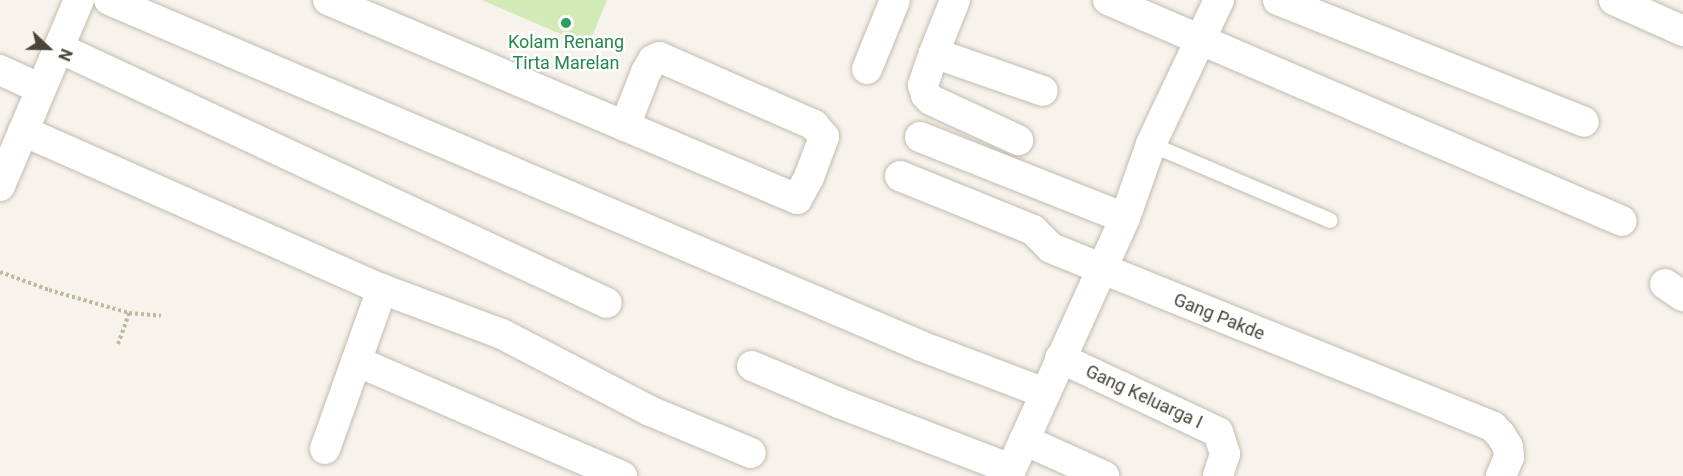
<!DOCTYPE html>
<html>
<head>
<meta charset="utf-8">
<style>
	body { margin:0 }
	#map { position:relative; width:1683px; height:476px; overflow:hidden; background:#f6f3ec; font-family:Roboto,sans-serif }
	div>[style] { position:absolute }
	.green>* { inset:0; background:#d2eab5 }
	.path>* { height:4px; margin-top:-2px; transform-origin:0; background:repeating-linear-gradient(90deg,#c4b79f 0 3px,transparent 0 6px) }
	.roads { filter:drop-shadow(0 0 2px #c2bbae) drop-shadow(0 0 2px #c2bbae) }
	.lane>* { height:15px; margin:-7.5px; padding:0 7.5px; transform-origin:7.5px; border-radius:7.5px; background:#fff }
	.street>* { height:30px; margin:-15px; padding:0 15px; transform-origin:15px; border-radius:15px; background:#fff }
	.dots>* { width:16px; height:16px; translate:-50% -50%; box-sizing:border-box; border:3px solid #fff; border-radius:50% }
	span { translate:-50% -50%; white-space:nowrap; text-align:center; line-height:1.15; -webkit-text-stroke:5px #fff; paint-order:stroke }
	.leisure-label { font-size:18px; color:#27864d }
	.street-label { font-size:18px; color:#4b4439 }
	.north { position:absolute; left:18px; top:18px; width:60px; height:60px; -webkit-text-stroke:4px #fff; paint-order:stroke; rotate:112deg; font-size:16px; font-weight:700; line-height:24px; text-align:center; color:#4b4439 }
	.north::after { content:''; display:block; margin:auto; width:21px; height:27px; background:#4b4439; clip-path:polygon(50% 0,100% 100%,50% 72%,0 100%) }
</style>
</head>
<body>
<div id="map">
	<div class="green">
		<i style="clip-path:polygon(482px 0,607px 0,588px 46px)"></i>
	</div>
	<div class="path">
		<i style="left:0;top:272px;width:52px;rotate:20.2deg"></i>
		<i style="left:49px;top:290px;width:83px;rotate:16deg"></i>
		<i style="left:129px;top:313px;width:32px;rotate:5deg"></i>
		<i style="left:118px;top:344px;width:33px;rotate:-70deg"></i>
	</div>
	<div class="roads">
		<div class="lane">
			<i style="left:1151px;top:144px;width:194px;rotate:23deg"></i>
		</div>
		<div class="street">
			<i style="left:109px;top:0;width:883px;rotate:23.08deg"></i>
			<i style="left:921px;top:346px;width:133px;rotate:20.8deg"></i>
			<i style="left:328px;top:0;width:323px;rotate:23deg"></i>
			<i style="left:625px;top:126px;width:187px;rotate:23deg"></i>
			<i style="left:797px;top:199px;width:25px;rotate:-61deg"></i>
			<i style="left:809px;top:177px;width:43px;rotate:-69.4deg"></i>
			<i style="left:824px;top:137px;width:16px;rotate:-130deg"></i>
			<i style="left:814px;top:125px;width:169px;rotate:-156.3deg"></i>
			<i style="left:659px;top:57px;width:7px;rotate:153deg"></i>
			<i style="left:653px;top:60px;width:14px;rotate:120deg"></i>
			<i style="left:646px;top:72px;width:58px;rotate:111.3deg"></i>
			<i style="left:955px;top:0;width:57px;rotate:111.6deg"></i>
			<i style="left:934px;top:53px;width:115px;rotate:19.2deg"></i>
			<i style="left:1108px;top:0;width:559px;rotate:23.27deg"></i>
			<i style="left:1278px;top:0;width:329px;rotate:21.7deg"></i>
			<i style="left:1614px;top:0;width:76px;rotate:24.2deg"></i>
			<i style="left:59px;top:48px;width:604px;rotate:24.95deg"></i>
			<i style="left:934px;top:53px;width:34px;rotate:109deg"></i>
			<i style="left:923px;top:85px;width:10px;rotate:73deg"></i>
			<i style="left:926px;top:95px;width:7px;rotate:45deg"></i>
			<i style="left:931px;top:100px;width:96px;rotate:24.7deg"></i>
			<i style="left:867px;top:69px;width:74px;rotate:-67.9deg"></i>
			<i style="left:0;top:70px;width:45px;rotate:24.9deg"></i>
			<i style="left:23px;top:131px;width:392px;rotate:23.8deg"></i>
			<i style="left:382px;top:289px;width:128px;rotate:20.6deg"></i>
			<i style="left:502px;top:334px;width:167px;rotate:27.5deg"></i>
			<i style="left:650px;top:411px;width:109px;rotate:22.6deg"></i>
			<i style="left:920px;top:137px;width:220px;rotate:21.6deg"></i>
			<i style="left:900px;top:176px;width:144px;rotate:22.1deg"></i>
			<i style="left:1033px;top:230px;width:25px;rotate:45deg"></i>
			<i style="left:1051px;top:248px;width:477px;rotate:22deg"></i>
			<i style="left:1493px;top:427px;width:10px;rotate:45deg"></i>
			<i style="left:1500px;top:434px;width:15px;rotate:58deg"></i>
			<i style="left:1508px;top:447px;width:10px;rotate:84deg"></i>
			<i style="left:1509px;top:457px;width:21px;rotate:113deg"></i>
			<i style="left:0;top:186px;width:202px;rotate:-67deg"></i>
			<i style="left:1665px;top:284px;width:22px;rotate:34deg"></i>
			<i style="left:1060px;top:358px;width:174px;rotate:25.1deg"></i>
			<i style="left:1218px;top:432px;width:23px;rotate:72deg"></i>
			<i style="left:1225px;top:454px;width:23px;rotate:108deg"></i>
			<i style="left:356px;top:361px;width:290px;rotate:23.4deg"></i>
			<i style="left:752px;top:366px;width:95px;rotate:23deg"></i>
			<i style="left:839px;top:403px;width:184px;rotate:21deg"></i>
			<i style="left:1024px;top:440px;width:88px;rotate:24.2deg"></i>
			<i style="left:325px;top:449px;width:170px;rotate:-70.4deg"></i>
			<i style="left:1008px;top:476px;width:283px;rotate:-65.6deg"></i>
			<i style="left:1125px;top:218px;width:78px;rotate:-70.6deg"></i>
			<i style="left:1151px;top:144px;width:159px;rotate:-64.7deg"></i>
		</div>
	</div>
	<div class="dots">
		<i style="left:566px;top:23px;background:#2e9e5b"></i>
	</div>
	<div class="leisure-label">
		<span style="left:566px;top:53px">Kolam Renang<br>Tirta Marelan</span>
	</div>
	<div class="street-label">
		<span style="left:1219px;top:317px;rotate:22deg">Gang Pakde</span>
		<span style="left:1144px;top:397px;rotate:25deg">Gang Keluarga I</span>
	</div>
	<div class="north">N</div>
</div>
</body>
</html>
